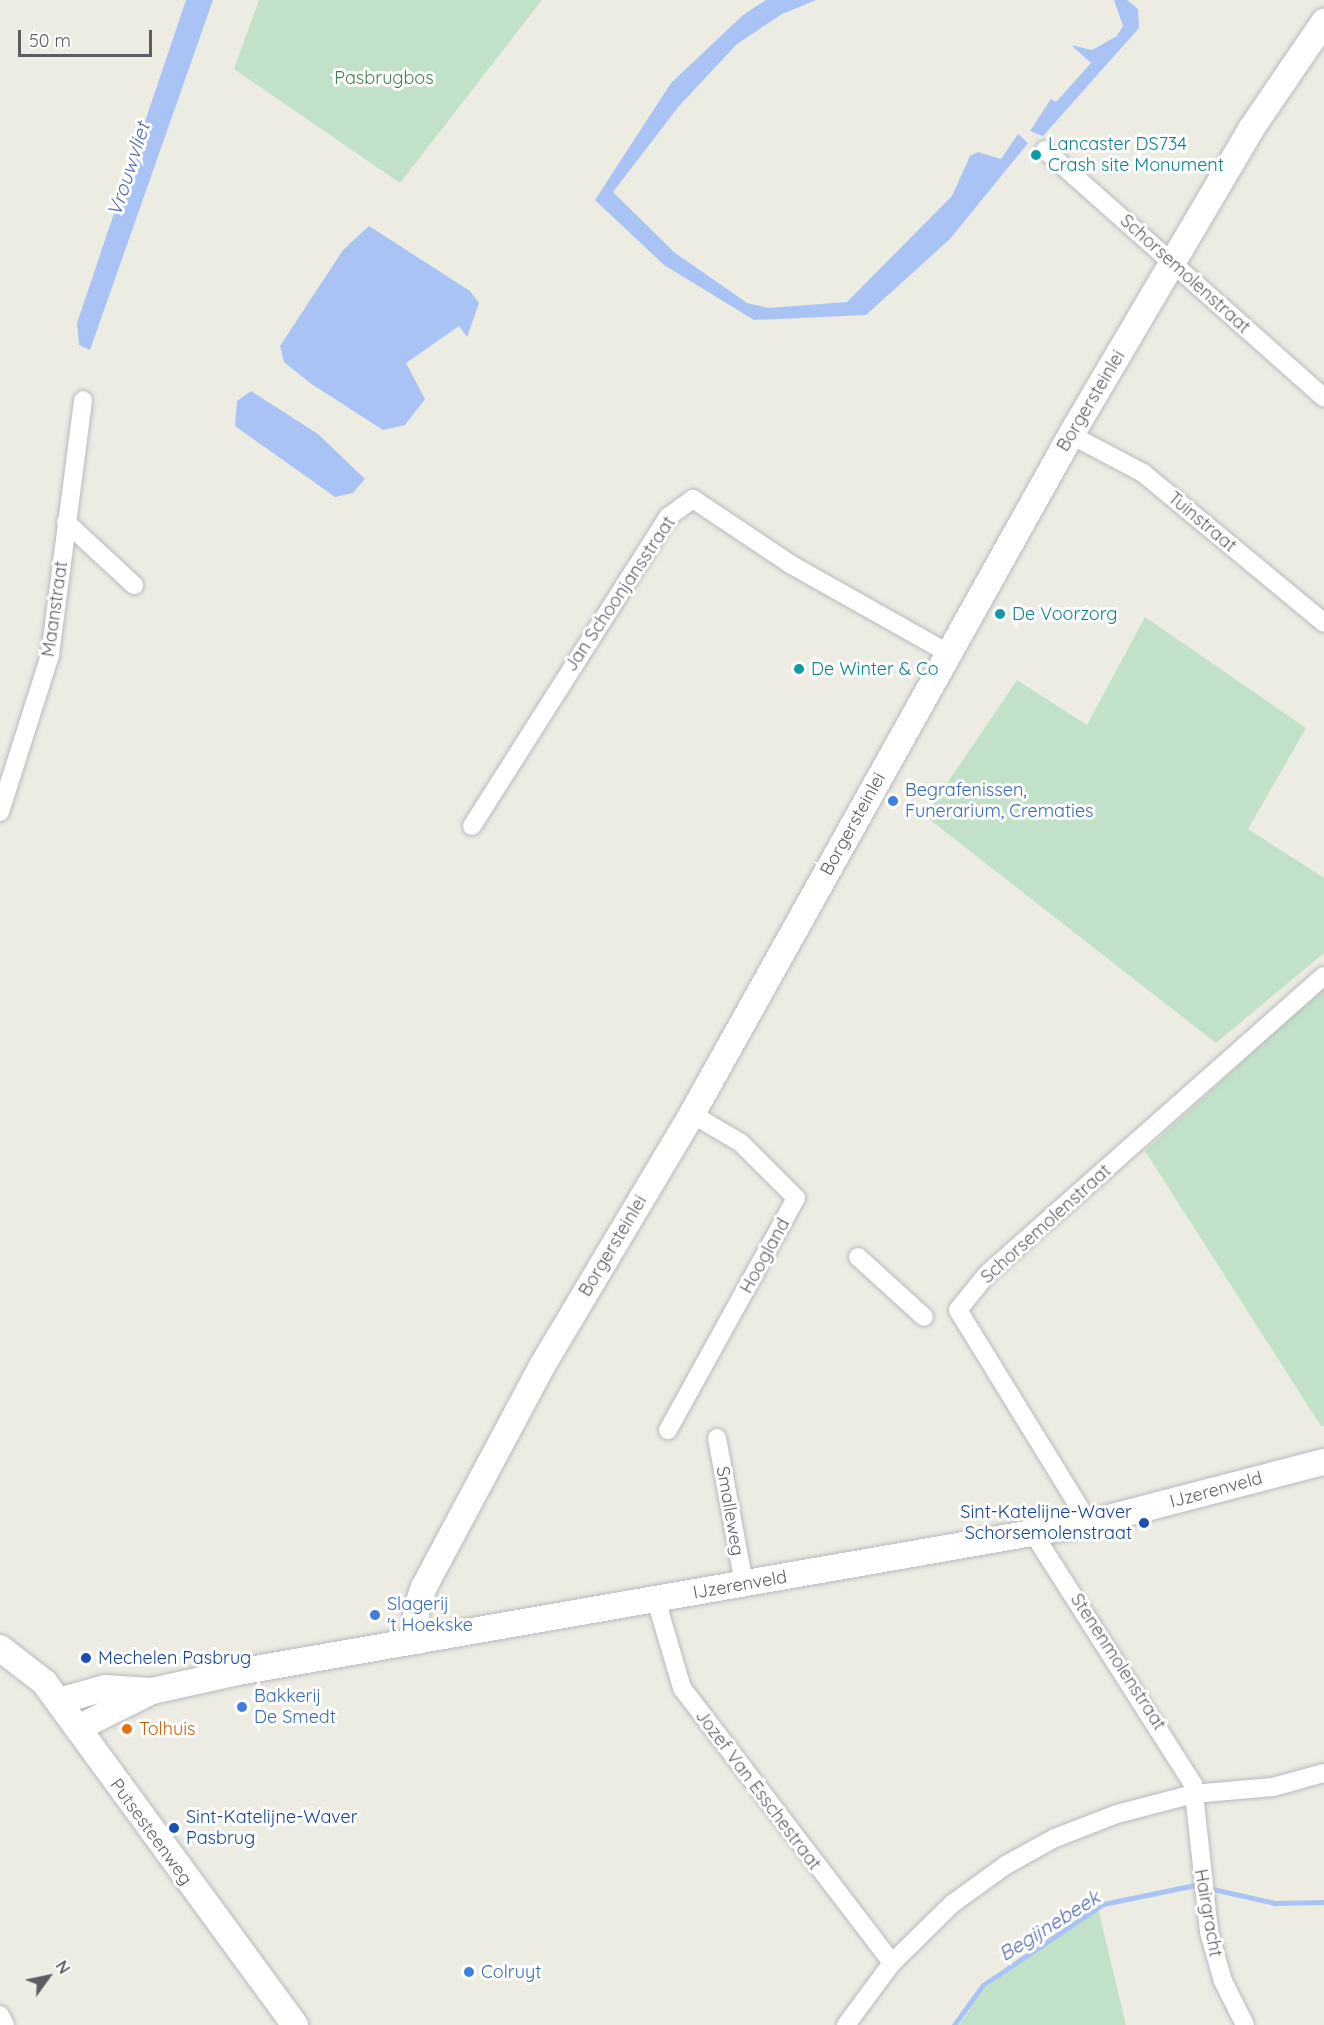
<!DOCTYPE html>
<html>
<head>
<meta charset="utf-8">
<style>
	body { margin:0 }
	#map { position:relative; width:1324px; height:2025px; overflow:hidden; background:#ecece3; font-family:Quicksand,sans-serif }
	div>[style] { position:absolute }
	.green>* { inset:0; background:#c2e1c9 }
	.water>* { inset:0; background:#aac3f5 }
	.stream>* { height:5px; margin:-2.5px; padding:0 2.5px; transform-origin:2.5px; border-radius:2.5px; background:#aac3f5 }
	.roads { filter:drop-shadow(0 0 2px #b8b9be) drop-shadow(0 0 2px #b8b9be) }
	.street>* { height:18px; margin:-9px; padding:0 9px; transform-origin:9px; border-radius:9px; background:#fff }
	.secondary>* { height:26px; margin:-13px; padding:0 13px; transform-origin:13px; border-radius:13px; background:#fff }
	.dots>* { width:16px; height:16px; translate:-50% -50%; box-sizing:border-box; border:3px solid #fff; border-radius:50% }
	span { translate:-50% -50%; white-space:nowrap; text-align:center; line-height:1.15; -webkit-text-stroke:6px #fff; paint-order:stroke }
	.park-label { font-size:18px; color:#3e7e4f }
	.culture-label { font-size:18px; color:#0d838f }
	.left { translate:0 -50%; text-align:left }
	.street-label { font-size:18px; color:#5b5d62 }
	.shop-label { font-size:18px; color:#366cbe }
	.transit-label { font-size:18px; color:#164399 }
	.right { translate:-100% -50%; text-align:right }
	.food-label { font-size:18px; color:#c56008 }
	.water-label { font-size:20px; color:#506ab5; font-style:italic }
	.north { position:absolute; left:18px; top:1947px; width:60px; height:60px; -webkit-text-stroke:4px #fff; paint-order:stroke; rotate:57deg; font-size:16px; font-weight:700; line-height:24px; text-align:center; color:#5b5d62 }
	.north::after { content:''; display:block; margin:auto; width:21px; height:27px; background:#5b5d62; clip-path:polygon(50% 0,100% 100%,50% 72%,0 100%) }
	.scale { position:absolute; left:18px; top:30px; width:134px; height:27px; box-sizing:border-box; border:3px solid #5b5d62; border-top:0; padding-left:8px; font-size:18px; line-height:21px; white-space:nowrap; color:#5b5d62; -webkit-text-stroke:4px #fff; paint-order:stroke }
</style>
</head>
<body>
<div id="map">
	<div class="green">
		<i style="clip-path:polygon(259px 0,542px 0,400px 183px,234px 69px)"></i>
		<i style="clip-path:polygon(1145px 617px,1306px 728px,1248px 829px,1324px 878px,1324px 953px,1216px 1043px,925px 816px,1017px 680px,1087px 725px)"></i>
		<i style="clip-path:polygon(1324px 987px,1324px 1426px,1321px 1426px,1145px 1151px)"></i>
		<i style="clip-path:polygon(1098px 1908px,1126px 2025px,959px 2025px,985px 1988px)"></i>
	</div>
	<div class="water">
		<i style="clip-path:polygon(186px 0,213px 0,90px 350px,79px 345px,77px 323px)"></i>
		<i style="clip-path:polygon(766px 0,816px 0,782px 14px,737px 44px,679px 106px,613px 192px,674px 252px,747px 303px,769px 308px,847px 302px,952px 196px,970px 156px,978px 152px,1001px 159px,1018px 134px,1028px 143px,950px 239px,866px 315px,754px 320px,664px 265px,595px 200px,671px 83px,743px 15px)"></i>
		<i style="clip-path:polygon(1114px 0,1127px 0,1138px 9px,1139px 28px,1043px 136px,1030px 131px,1051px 99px,1056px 102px,1091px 63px,1071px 45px,1092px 50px,1117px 36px,1123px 26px)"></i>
		<i style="clip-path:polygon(369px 226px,470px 291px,479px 303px,467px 337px,459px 326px,406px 363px,425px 399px,405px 425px,383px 430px,310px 383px,284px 362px,280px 346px,343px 250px)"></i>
		<i style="clip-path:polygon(251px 391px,318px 434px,365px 479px,353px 493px,335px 497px,235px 426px,237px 401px)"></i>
	</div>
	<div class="stream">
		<i style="left:954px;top:2025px;width:49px;rotate:-54.1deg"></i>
		<i style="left:983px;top:1985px;width:145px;rotate:-34deg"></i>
		<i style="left:1103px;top:1904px;width:94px;rotate:-11.7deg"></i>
		<i style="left:1195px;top:1885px;width:82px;rotate:12.7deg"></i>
		<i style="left:1275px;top:1903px;width:49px;rotate:-1.2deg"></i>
	</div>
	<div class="roads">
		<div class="street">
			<i style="left:1045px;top:150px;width:373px;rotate:41.6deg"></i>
			<i style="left:1071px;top:435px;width:81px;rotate:27.8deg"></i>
			<i style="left:1143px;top:473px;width:235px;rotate:39.6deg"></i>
			<i style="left:66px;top:522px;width:93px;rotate:42.8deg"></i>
			<i style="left:0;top:812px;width:165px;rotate:-72.3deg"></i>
			<i style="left:50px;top:655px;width:257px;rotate:-82.6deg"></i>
			<i style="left:472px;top:826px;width:366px;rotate:-57.6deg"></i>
			<i style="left:668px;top:517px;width:31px;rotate:-36deg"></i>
			<i style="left:693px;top:499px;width:117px;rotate:33.8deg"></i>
			<i style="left:790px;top:564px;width:181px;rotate:29.4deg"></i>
			<i style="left:858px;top:1257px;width:89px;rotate:42.3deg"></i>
			<i style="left:668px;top:1430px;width:265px;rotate:-61.1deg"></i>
			<i style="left:796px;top:1198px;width:78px;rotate:-135deg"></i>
			<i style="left:741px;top:1143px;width:57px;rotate:-149.4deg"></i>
			<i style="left:717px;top:1438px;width:148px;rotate:79.5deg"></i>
			<i style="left:1089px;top:1523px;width:250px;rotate:-121.6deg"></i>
			<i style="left:958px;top:1310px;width:46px;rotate:-51.1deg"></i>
			<i style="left:987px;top:1274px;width:450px;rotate:-41.5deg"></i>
			<i style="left:1033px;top:1533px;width:298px;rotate:57.5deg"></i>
			<i style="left:1193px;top:1784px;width:149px;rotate:83.8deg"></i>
			<i style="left:1209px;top:1932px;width:51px;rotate:74.1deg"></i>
			<i style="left:1223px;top:1981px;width:49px;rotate:63.4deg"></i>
			<i style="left:656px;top:1600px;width:92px;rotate:73.5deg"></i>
			<i style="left:682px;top:1688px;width:346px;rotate:52.6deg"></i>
			<i style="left:0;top:2015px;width:11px;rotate:63deg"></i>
			<i style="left:846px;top:2025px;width:77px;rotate:-53.4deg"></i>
			<i style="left:892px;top:1963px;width:84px;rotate:-44.5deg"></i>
			<i style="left:952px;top:1904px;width:67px;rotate:-35.8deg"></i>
			<i style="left:1006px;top:1865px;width:56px;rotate:-28.9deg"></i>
			<i style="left:1055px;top:1838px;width:66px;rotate:-21.2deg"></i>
			<i style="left:1117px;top:1814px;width:79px;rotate:-14.7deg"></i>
			<i style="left:1193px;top:1794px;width:80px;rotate:-5deg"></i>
			<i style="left:1273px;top:1787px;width:53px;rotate:-15.4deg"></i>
		</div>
		<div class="secondary">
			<i style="left:418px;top:1641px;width:30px;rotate:-94deg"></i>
			<i style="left:416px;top:1611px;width:25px;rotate:-72deg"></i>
			<i style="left:424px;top:1587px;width:251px;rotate:-61.9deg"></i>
			<i style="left:542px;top:1366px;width:293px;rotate:-59.2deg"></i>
			<i style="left:692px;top:1114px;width:778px;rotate:-60.83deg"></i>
			<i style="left:1071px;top:435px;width:355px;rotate:-59.5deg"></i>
			<i style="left:1251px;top:129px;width:130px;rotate:-55.7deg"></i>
			<i style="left:0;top:1648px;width:56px;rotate:37.7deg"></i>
			<i style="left:44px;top:1682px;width:425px;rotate:53.8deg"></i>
			<i style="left:59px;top:1701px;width:48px;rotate:-15.8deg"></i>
			<i style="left:105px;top:1688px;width:45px;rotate:3.8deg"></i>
			<i style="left:78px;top:1728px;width:83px;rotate:-26.6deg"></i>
			<i style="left:152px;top:1691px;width:88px;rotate:-12.5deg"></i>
			<i style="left:238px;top:1672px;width:864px;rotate:-9.93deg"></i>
			<i style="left:1089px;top:1523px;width:243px;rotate:-14.6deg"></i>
		</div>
	</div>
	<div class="dots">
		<i style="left:1036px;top:155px;background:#0f9aa8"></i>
		<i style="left:1000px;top:614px;background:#0f9aa8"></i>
		<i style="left:799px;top:669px;background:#0f9aa8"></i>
		<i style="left:893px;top:801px;background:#3f7fe0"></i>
		<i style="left:1144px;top:1523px;background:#1a4fb4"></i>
		<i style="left:375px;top:1615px;background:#3f7fe0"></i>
		<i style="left:86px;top:1658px;background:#1a4fb4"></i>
		<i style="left:242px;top:1707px;background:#3f7fe0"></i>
		<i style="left:127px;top:1729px;background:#e8710a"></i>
		<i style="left:174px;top:1828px;background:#1a4fb4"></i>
		<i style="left:469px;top:1972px;background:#3f7fe0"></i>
	</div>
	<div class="park-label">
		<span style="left:384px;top:78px">Pasbrugbos</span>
	</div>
	<div class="culture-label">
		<span class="left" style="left:1048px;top:155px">Lancaster DS734<br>Crash site Monument</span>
		<span class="left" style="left:1012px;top:614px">De Voorzorg</span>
		<span class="left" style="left:811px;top:669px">De Winter &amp; Co</span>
	</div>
	<div class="street-label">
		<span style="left:1185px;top:274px;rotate:42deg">Schorsemolenstraat</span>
		<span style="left:1091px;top:401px;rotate:-59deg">Borgersteinlei</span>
		<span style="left:1202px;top:522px;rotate:40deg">Tuinstraat</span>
		<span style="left:620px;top:594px;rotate:-56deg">Jan Schoonjansstraat</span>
		<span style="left:55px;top:609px;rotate:-82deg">Maanstraat</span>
		<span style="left:853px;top:824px;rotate:-61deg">Borgersteinlei</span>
		<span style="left:1046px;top:1224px;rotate:-42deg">Schorsemolenstraat</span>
		<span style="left:613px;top:1246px;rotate:-59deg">Borgersteinlei</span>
		<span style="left:765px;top:1256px;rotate:-61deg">Hoogland</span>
		<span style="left:1216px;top:1490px;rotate:-15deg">IJzerenveld</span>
		<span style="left:730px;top:1511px;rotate:80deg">Smalleweg</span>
		<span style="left:740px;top:1585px;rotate:-10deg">IJzerenveld</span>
		<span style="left:1118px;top:1662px;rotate:57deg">Stenenmolenstraat</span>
		<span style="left:758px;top:1790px;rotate:53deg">Jozef Van Esschestraat</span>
		<span style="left:151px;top:1832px;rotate:54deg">Putsesteenweg</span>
		<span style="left:1208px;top:1913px;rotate:80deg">Hairgracht</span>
	</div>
	<div class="shop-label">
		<span class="left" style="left:905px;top:801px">Begrafenissen,<br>Funerarium, Crematies</span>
		<span class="left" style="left:387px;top:1615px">Slagerij<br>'t Hoekske</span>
		<span class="left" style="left:254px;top:1707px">Bakkerij<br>De Smedt</span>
		<span class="left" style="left:481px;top:1972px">Colruyt</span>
	</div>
	<div class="transit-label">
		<span class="right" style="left:1132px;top:1523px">Sint-Katelijne-Waver<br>Schorsemolenstraat</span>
		<span class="left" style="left:98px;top:1658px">Mechelen Pasbrug</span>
		<span class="left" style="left:186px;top:1828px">Sint-Katelijne-Waver<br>Pasbrug</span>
	</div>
	<div class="food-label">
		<span class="left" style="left:139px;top:1729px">Tolhuis</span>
	</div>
	<div class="water-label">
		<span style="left:128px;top:169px;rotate:-72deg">Vrouwvliet</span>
		<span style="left:1049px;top:1925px;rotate:-32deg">Begijnebeek</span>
	</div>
	<div class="north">N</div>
	<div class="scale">50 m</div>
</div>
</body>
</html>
